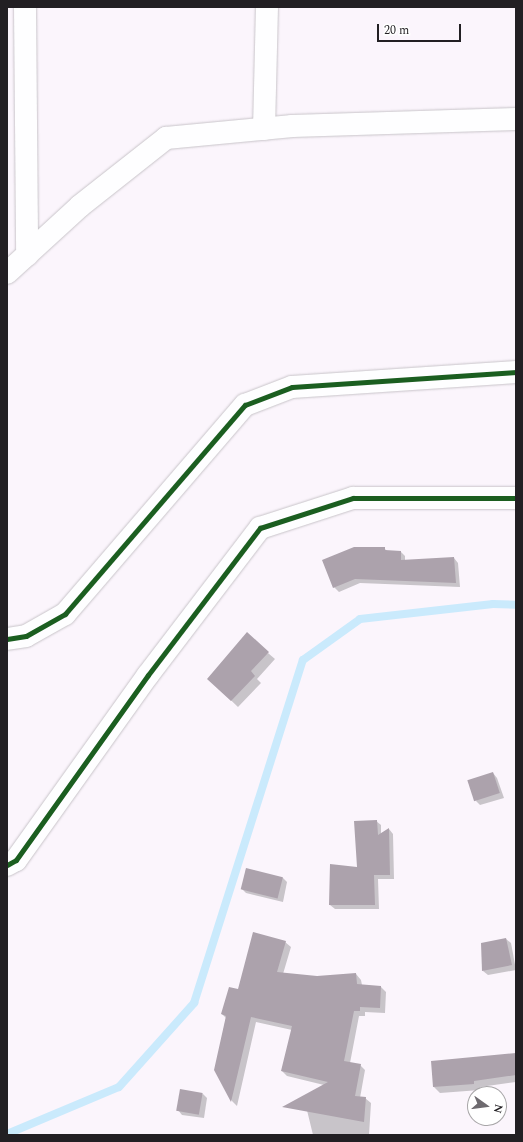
<!DOCTYPE html>
<html>
<head>
<meta charset="utf-8">
<style>
	body { margin:0 }
	#map { position:relative; width:523px; height:1142px; overflow:hidden; background:#fbf5fc; font-family:Spectral,serif }
	div>[style] { position:absolute }
	.shadow>* { inset:0; background:#0003 }
	.stream>* { height:8px; margin:-4px; padding:0 4px; transform-origin:4px; border-radius:4px; background:#caeafc }
	.building>* { inset:0; background:#aca2ac; transform-origin:0 0 }
	.roads { filter:drop-shadow(0 0 1px #c8c4c9) drop-shadow(0 0 1px #c8c4c9) }
	.minor>* { height:22px; margin:-11px; padding:0 11px; transform-origin:11px; border-radius:11px; background:#fefeff }
	.cycleway>* { height:5px; margin:-2.5px; padding:0 2.5px; transform-origin:2.5px; border-radius:2.5px; background:#1b5e20 }
	span { translate:-50% -50%; white-space:nowrap; text-align:center; line-height:1.15; -webkit-text-stroke:4px #fff; paint-order:stroke }
	.frame { position:absolute; inset:0; border:8px solid #221f23; pointer-events:none }
	.north { position:absolute; left:467px; top:1086px; width:40px; height:40px; box-sizing:border-box; background:#fff; border:1px solid #a7a5a7; border-radius:50%; rotate:104deg; font-size:11px; font-weight:700; line-height:16px; text-align:center; color:#221f23 }
	.north::after { content:''; display:block; margin:auto; width:14px; height:18px; background:#6e6a6f; clip-path:polygon(50% 0,100% 100%,50% 72%,0 100%) }
	.scale { position:absolute; left:377px; top:24px; width:84px; height:18px; box-sizing:border-box; border:2px solid #221f23; border-top:0; padding-left:5px; font-size:12px; line-height:14px; white-space:nowrap; color:#221f23; -webkit-text-stroke:3px #fff; paint-order:stroke }
</style>
</head>
<body>
<div id="map">
	<div class="shadow">
		<i style="clip-path:polygon(384px 548px,387px 551px,401px 552px,405px 556px,405px 561px,454px 558px,458px 563px,460px 587px,360px 583px,339px 592px,334px 587px)"></i>
		<i style="clip-path:polygon(268px 653px,275px 659px,257px 679px,261px 683px,238px 707px,215px 685px)"></i>
		<i style="clip-path:polygon(493px 773px,497px 778px,504px 798px,480px 805px,476px 801px)"></i>
		<i style="clip-path:polygon(376px 821px,381px 825px,381px 834px,389px 829px,393px 834px,394px 879px,378px 879px,379px 909px,335px 909px,330px 905px,358px 868px)"></i>
		<i style="clip-path:polygon(246px 869px,283px 878px,287px 882px,283px 902px,246px 893px,242px 889px)"></i>
		<i style="clip-path:polygon(506px 939px,511px 943px,516px 970px,488px 975px,483px 971px)"></i>
		<i style="clip-path:polygon(285px 942px,291px 947px,283px 974px,317px 977px,356px 974px,361px 980px,362px 985px,381px 987px,386px 992px,385px 1013px,365px 1012px,365px 1016px,359px 1016px,350px 1063px,360px 1065px,365px 1070px,360px 1098px,365px 1098px,371px 1103px,369px 1135px,313px 1135px,305px 1102px,324px 1085px,287px 1076px,282px 1071px,292px 1030px,256px 1022px,237px 1106px,232px 1101px,215px 1070px,226px 1018px,222px 1014px,238px 990px)"></i>
		<i style="clip-path:polygon(516px 1054px,516px 1082px,480px 1087px,480px 1090px,440px 1093px,433px 1086px)"></i>
		<i style="clip-path:polygon(203px 1094px,207px 1098px,204px 1118px,182px 1115px,178px 1110px)"></i>
	</div>
	<div class="stream">
		<i style="left:7px;top:1134px;width:121px;rotate:-22.8deg"></i>
		<i style="left:119px;top:1087px;width:113px;rotate:-48.2deg"></i>
		<i style="left:194px;top:1003px;width:360px;rotate:-72.4deg"></i>
		<i style="left:303px;top:660px;width:70px;rotate:-35.7deg"></i>
		<i style="left:360px;top:619px;width:134px;rotate:-6.4deg"></i>
		<i style="left:493px;top:604px;width:23px;rotate:2deg"></i>
	</div>
	<div class="building">
		<i style="clip-path:polygon(354px 547px,385px 547px,385px 550px,401px 551px,401px 560px,454px 557px,456px 583px,355px 579px,333px 588px,322px 560px)"></i>
		<i style="clip-path:polygon(247px 632px,269px 652px,251px 671px,255px 676px,231px 701px,207px 679px)"></i>
		<i style="left:493px;top:772px;width:22px;height:27px;rotate:72deg"></i>
		<i style="clip-path:polygon(377px 820px,378px 835px,389px 828px,390px 875px,374px 875px,375px 905px,329px 905px,330px 864px,357px 867px,354px 821px)"></i>
		<i style="left:246px;top:868px;width:38px;height:22px;rotate:14deg"></i>
		<i style="clip-path:polygon(253px 932px,286px 941px,277px 972px,317px 976px,356px 973px,357px 984px,381px 986px,380px 1008px,360px 1007px,360px 1011px,354px 1011px,344px 1061px,361px 1064px,355px 1096px,366px 1097px,364px 1122px,282px 1107px,328px 1082px,281px 1071px,292px 1026px,251px 1017px,231px 1102px,214px 1070px,226px 1016px,221px 1014px,229px 987px,238px 989px)"></i>
		<i style="clip-path:polygon(506px 938px,512px 965px,482px 971px,481px 943px)"></i>
		<i style="clip-path:polygon(516px 1053px,516px 1075px,474px 1081px,474px 1084px,433px 1087px,431px 1061px)"></i>
		<i style="left:180px;top:1089px;width:23px;height:22px;rotate:10deg"></i>
	</div>
	<div class="roads">
		<div class="minor">
			<i style="left:25px;top:7px;width:248px;rotate:89.5deg"></i>
			<i style="left:264px;top:129px;width:122px;rotate:-88.6deg"></i>
			<i style="left:7px;top:273px;width:99px;rotate:-42.5deg"></i>
			<i style="left:80px;top:206px;width:110px;rotate:-38.3deg"></i>
			<i style="left:166px;top:138px;width:127px;rotate:-5.4deg"></i>
			<i style="left:292px;top:126px;width:224px;rotate:-1.8deg"></i>
			<i style="left:7px;top:639px;width:19px;rotate:-9deg"></i>
			<i style="left:26px;top:636px;width:45px;rotate:-29.4deg"></i>
			<i style="left:65px;top:614px;width:276px;rotate:-49.3deg"></i>
			<i style="left:245px;top:405px;width:50px;rotate:-21deg"></i>
			<i style="left:292px;top:387px;width:225px;rotate:-3.8deg"></i>
			<i style="left:7px;top:865px;width:10px;rotate:-29deg"></i>
			<i style="left:16px;top:860px;width:227px;rotate:-54.5deg"></i>
			<i style="left:148px;top:675px;width:185px;rotate:-52.7deg"></i>
			<i style="left:260px;top:528px;width:98px;rotate:-17.9deg"></i>
			<i style="left:353px;top:498px;width:163px"></i>
		</div>
	</div>
	<div class="cycleway">
		<i style="left:7px;top:639px;width:19px;rotate:-9deg"></i>
		<i style="left:26px;top:636px;width:45px;rotate:-29.4deg"></i>
		<i style="left:65px;top:614px;width:276px;rotate:-49.3deg"></i>
		<i style="left:245px;top:405px;width:50px;rotate:-21deg"></i>
		<i style="left:292px;top:387px;width:225px;rotate:-3.8deg"></i>
		<i style="left:7px;top:865px;width:10px;rotate:-29deg"></i>
		<i style="left:16px;top:860px;width:227px;rotate:-54.5deg"></i>
		<i style="left:148px;top:675px;width:185px;rotate:-52.7deg"></i>
		<i style="left:260px;top:528px;width:98px;rotate:-17.9deg"></i>
		<i style="left:353px;top:498px;width:163px"></i>
	</div>
	<div class="frame"></div>
	<div class="north">N</div>
	<div class="scale">20 m</div>
</div>
</body>
</html>
